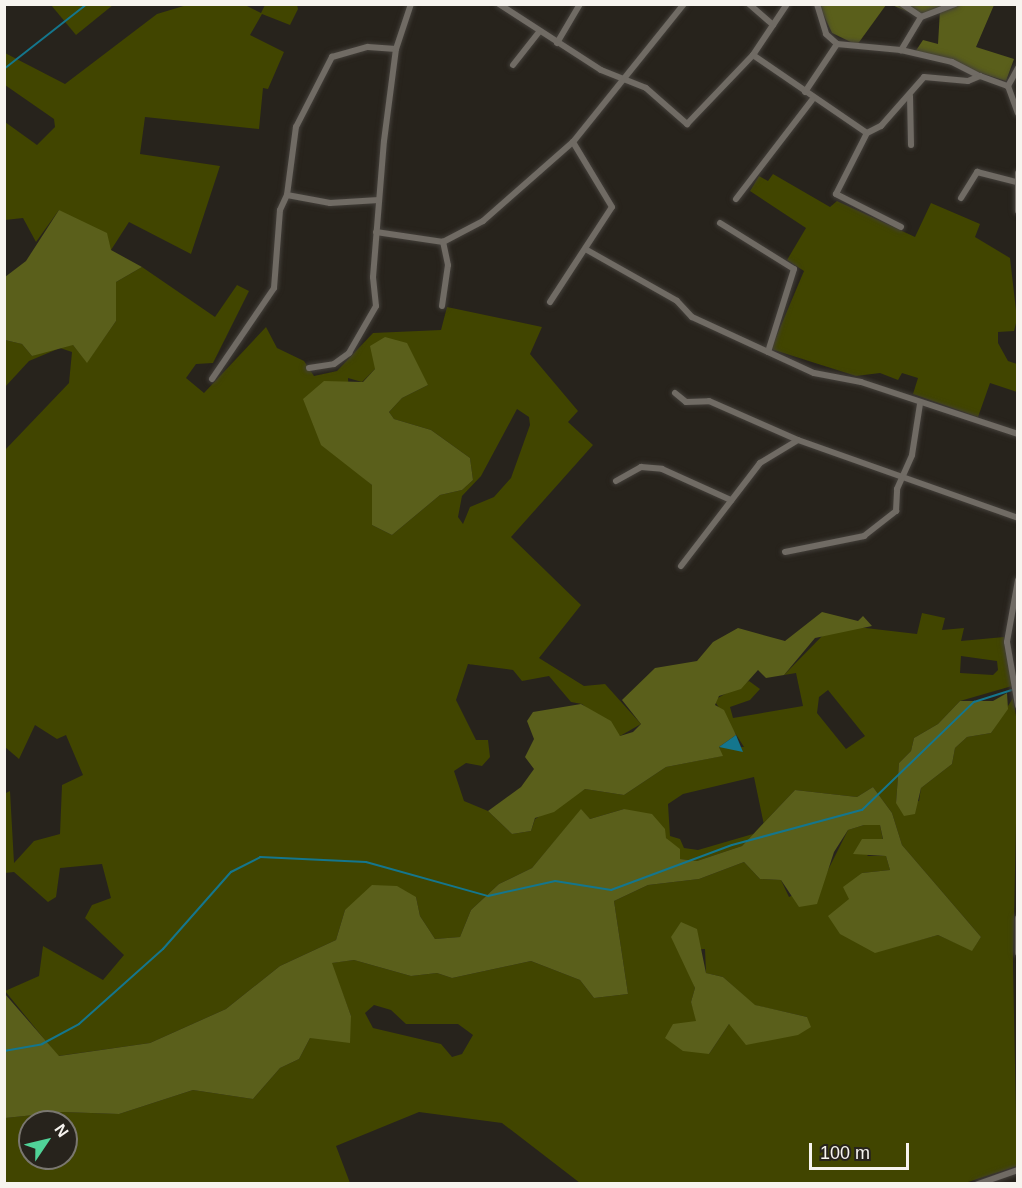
<!DOCTYPE html>
<html>
<head>
<meta charset="utf-8">
<style>
	body { margin:0 }
	#map { position:relative; width:1022px; height:1188px; overflow:hidden; background:#27231c; font-family:Arial,sans-serif }
	div>[style] { position:absolute }
	.green>* { inset:0; background:#414500 }
	.forest>* { inset:0; background:#5a5f1b }
	.water>* { inset:0; background:#14768d }
	.stream>* { height:2px; margin:-1px; padding:0 1px; transform-origin:1px; border-radius:1px; background:#14768d }
	.roads { filter:drop-shadow(0 0 2px #433f3a) drop-shadow(0 0 2px #433f3a) }
	.street>* { height:6px; margin:-3px; padding:0 3px; transform-origin:3px; border-radius:3px; background:#706b64 }
	span { translate:-50% -50%; white-space:nowrap; text-align:center; line-height:1.15; -webkit-text-stroke:4.5px #27231c; paint-order:stroke }
	.frame { position:absolute; inset:0; border:6px solid #f7f4ef; pointer-events:none }
	.north { position:absolute; left:18px; top:1110px; width:60px; height:60px; box-sizing:border-box; background:#27231c; border:2px solid #7a7770; border-radius:50%; rotate:55deg; font-size:16px; font-weight:700; line-height:24px; text-align:center; color:#f7f4ef }
	.north::after { content:''; display:block; margin:auto; width:21px; height:27px; background:#50d398; clip-path:polygon(50% 0,100% 100%,50% 72%,0 100%) }
	.scale { position:absolute; left:809px; top:1143px; width:100px; height:27px; box-sizing:border-box; border:3px solid #f7f4ef; border-top:0; padding-left:8px; font-size:18px; line-height:21px; white-space:nowrap; color:#f7f4ef; -webkit-text-stroke:4px #27231c; paint-order:stroke }
</style>
</head>
<body>
<div id="map">
	<div class="green">
		<i style="clip-path:polygon(51px 5px,113px 5px,76px 35px)"></i>
		<i style="clip-path:polygon(187px 5px,245px 5px,261px 13px,265px 5px,297px 5px,298px 9px,290px 25px,262px 14px,250px 35px,284px 52px,268px 89px,263px 88px,259px 129px,145px 117px,140px 154px,220px 166px,191px 254px,129px 222px,111px 250px,59px 210px,36px 242px,23px 218px,5px 220px,5px 122px,37px 145px,55px 127px,54px 119px,5px 85px,5px 53px,65px 84px,157px 14px)"></i>
		<i style="clip-path:polygon(773px 174px,830px 207px,837px 201px,915px 237px,931px 203px,980px 224px,975px 237px,1010px 258px,1017px 319px,1014px 331px,998px 332px,998px 343px,1008px 361px,1017px 364px,1017px 392px,990px 383px,978px 417px,913px 394px,918px 378px,902px 373px,898px 380px,880px 373px,856px 376px,771px 349px,804px 271px,787px 260px,806px 228px,750px 191px,759px 176px,768px 181px)"></i>
		<i style="clip-path:polygon(evenodd,142px 267px,215px 317px,237px 285px,249px 291px,213px 363px,196px 364px,186px 378px,204px 393px,266px 327px,277px 348px,304px 361px,314px 376px,337px 371px,373px 333px,441px 330px,447px 307px,542px 327px,530px 354px,578px 411px,568px 422px,593px 445px,511px 537px,581px 605px,539px 658px,584px 686px,605px 684px,641px 724px,620px 736px,582px 704px,571px 702px,549px 676px,522px 681px,513px 670px,468px 664px,456px 700px,476px 740px,488px 740px,490px 757px,482px 766px,466px 763px,454px 771px,464px 801px,488px 811px,512px 834px,531px 831px,535px 819px,585px 789px,624px 795px,666px 767px,722px 756px,719px 747px,744px 747px,714px 700px,749px 681px,760px 689px,750px 700px,730px 707px,733px 718px,803px 706px,796px 673px,784px 675px,825px 633px,857px 627px,917px 634px,922px 613px,945px 618px,942px 630px,964px 628px,961px 641px,1004px 637px,1012px 686px,960px 701px,938px 724px,914px 738px,911px 751px,899px 763px,896px 803px,919px 801px,921px 788px,952px 764px,955px 748px,967px 737px,991px 733px,1013px 698px,1018px 728px,1013px 965px,1017px 1166px,962px 1184px,580px 1183px,502px 1123px,419px 1112px,336px 1146px,350px 1183px,5px 1183px,5px 1118px,63px 1112px,119px 1114px,193px 1090px,253px 1099px,280px 1068px,299px 1059px,310px 1038px,351px 1016px,331px 963px,354px 960px,411px 976px,437px 973px,452px 978px,531px 961px,580px 980px,594px 998px,628px 994px,614px 901px,648px 885px,699px 879px,744px 862px,760px 879px,781px 880px,789px 897px,822px 882px,848px 830px,864px 825px,880px 825px,883px 840px,867px 856px,886px 856px,890px 870px,862px 873px,849px 899px,875px 952px,938px 935px,972px 950px,981px 937px,902px 845px,892px 813px,873px 787px,857px 797px,795px 790px,742px 846px,697px 861px,680px 859px,666px 838px,624px 809px,590px 819px,581px 810px,532px 868px,499px 884px,471px 910px,460px 937px,435px 939px,420px 916px,416px 897px,345px 910px,336px 940px,280px 966px,226px 1009px,150px 1043px,58px 1056px,5px 991px,39px 976px,43px 946px,103px 980px,124px 955px,85px 918px,92px 905px,111px 898px,102px 864px,60px 868px,56px 897px,48px 902px,14px 872px,5px 873px,4px 794px,10px 791px,14px 863px,34px 841px,60px 834px,62px 785px,83px 775px,66px 735px,57px 739px,35px 725px,19px 759px,5px 747px,5px 450px,69px 383px,72px 352px,60px 348px,29px 361px,5px 387px,5px 340px,22px 344px,32px 356px,61px 344px,73px 345px,87px 362px,116px 321px,116px 282px,142px 267px,375px 369px,428px 385px,402px 398px,389px 412px,394px 419px,431px 430px,470px 458px,473px 480px,462px 490px,440px 495px,392px 535px,372px 525px,372px 485px,354px 469px,348px 378px,362px 382px,375px 369px,142px 267px,517px 409px,529px 417px,530px 425px,511px 478px,494px 497px,470px 507px,463px 524px,458px 517px,462px 496px,481px 476px,517px 409px,142px 267px,961px 656px,997px 661px,998px 670px,993px 675px,960px 673px,961px 656px,142px 267px,828px 690px,865px 736px,846px 749px,817px 713px,819px 697px,828px 690px,142px 267px,754px 777px,764px 825px,753px 834px,698px 850px,684px 848px,680px 839px,670px 836px,668px 804px,683px 794px,754px 777px,142px 267px,705px 949px,706px 973px,723px 977px,754px 1005px,807px 1017px,738px 1030px,729px 1024px,709px 1054px,691px 1002px,695px 988px,681px 950px,705px 949px,142px 267px,374px 1005px,391px 1010px,406px 1024px,458px 1024px,473px 1035px,462px 1054px,452px 1057px,441px 1044px,373px 1028px,365px 1013px,374px 1005px,142px 267px,30px 1122px,66px 1122px,66px 1158px,30px 1158px,30px 1122px)"></i>
	</div>
	<div class="forest">
		<i style="clip-path:polygon(819px 5px,886px 5px,857px 45px,832px 33px)"></i>
		<i style="clip-path:polygon(892px 5px,994px 5px,976px 47px,1014px 59px,1006px 81px,915px 52px,923px 40px,938px 44px,940px 10px,918px 16px)"></i>
		<i style="clip-path:polygon(59px 210px,107px 233px,111px 250px,142px 267px,116px 282px,116px 321px,87px 363px,73px 345px,32px 356px,22px 344px,5px 340px,5px 277px,26px 261px)"></i>
		<i style="clip-path:polygon(385px 337px,407px 343px,428px 385px,402px 398px,389px 412px,394px 419px,431px 430px,470px 458px,473px 480px,462px 490px,440px 495px,392px 535px,372px 525px,372px 485px,321px 445px,303px 399px,324px 381px,363px 382px,375px 369px,370px 346px)"></i>
		<i style="clip-path:polygon(822px 612px,858px 621px,863px 616px,872px 626px,815px 638px,784px 675px,766px 678px,758px 670px,741px 689px,719px 696px,715px 705px,724px 710px,736px 735px,719px 747px,723px 756px,666px 767px,624px 795px,585px 789px,554px 812px,535px 818px,531px 831px,512px 834px,488px 811px,521px 787px,534px 769px,525px 757px,534px 739px,527px 721px,533px 712px,581px 704px,611px 721px,620px 736px,633px 732px,641px 724px,622px 700px,655px 668px,697px 661px,713px 642px,738px 628px,785px 641px)"></i>
		<i style="clip-path:polygon(1007px 693px,1008px 709px,991px 733px,967px 737px,955px 748px,952px 764px,921px 788px,915px 814px,904px 816px,896px 803px,899px 763px,911px 751px,914px 738px,938px 724px,960px 701px,993px 701px)"></i>
		<i style="clip-path:polygon(873px 787px,892px 813px,902px 845px,981px 937px,972px 951px,938px 935px,875px 953px,840px 934px,828px 916px,849px 899px,843px 887px,862px 873px,890px 870px,886px 856px,853px 854px,862px 839px,883px 839px,880px 825px,864px 825px,848px 830px,834px 852px,817px 904px,799px 907px,781px 880px,760px 879px,744px 862px,699px 879px,648px 885px,614px 901px,628px 994px,594px 998px,580px 980px,531px 961px,452px 978px,437px 973px,411px 976px,354px 960px,332px 963px,351px 1016px,350px 1043px,310px 1038px,299px 1059px,280px 1068px,253px 1099px,193px 1090px,119px 1114px,63px 1112px,5px 1118px,5px 994px,59px 1056px,150px 1043px,226px 1009px,280px 966px,336px 940px,345px 910px,372px 885px,397px 886px,416px 897px,420px 916px,435px 939px,460px 937px,471px 910px,499px 884px,532px 868px,581px 809px,590px 819px,624px 809px,652px 814px,665px 829px,666px 838px,680px 849px,680px 859px,697px 861px,742px 846px,795px 790px,857px 797px)"></i>
		<i style="clip-path:polygon(681px 922px,697px 929px,706px 973px,723px 977px,755px 1005px,807px 1017px,811px 1027px,798px 1035px,746px 1045px,729px 1024px,709px 1054px,683px 1051px,665px 1038px,673px 1024px,696px 1021px,691px 1002px,695px 988px,671px 937px)"></i>
	</div>
	<div class="water">
		<i style="clip-path:polygon(736px 735px,743px 752px,719px 747px)"></i>
	</div>
	<div class="stream">
		<i style="left:4px;top:69px;width:105px;rotate:-38.1deg"></i>
		<i style="left:4px;top:1051px;width:39px;rotate:-10deg"></i>
		<i style="left:42px;top:1044px;width:42px;rotate:-28.4deg"></i>
		<i style="left:79px;top:1024px;width:113px;rotate:-41.8deg"></i>
		<i style="left:163px;top:949px;width:103px;rotate:-48.6deg"></i>
		<i style="left:231px;top:872px;width:33px;rotate:-27deg"></i>
		<i style="left:260px;top:857px;width:106px;rotate:2.7deg"></i>
		<i style="left:366px;top:862px;width:127px;rotate:15.6deg"></i>
		<i style="left:488px;top:896px;width:69px;rotate:-12.6deg"></i>
		<i style="left:555px;top:881px;width:57px;rotate:9.1deg"></i>
		<i style="left:611px;top:890px;width:129px;rotate:-20.4deg"></i>
		<i style="left:732px;top:845px;width:135px;rotate:-15.1deg"></i>
		<i style="left:862px;top:810px;width:156px;rotate:-44deg"></i>
		<i style="left:974px;top:702px;width:43px;rotate:-17.6deg"></i>
	</div>
	<div class="roads">
		<div class="street">
			<i style="left:499px;top:4px;width:121px;rotate:32.9deg"></i>
			<i style="left:601px;top:70px;width:48px;rotate:21.8deg"></i>
			<i style="left:646px;top:88px;width:55px;rotate:41.3deg"></i>
			<i style="left:687px;top:124px;width:95px;rotate:-46.3deg"></i>
			<i style="left:753px;top:55px;width:61px;rotate:-56.3deg"></i>
			<i style="left:749px;top:4px;width:32px;rotate:41deg"></i>
			<i style="left:817px;top:4px;width:31px;rotate:73deg"></i>
			<i style="left:826px;top:34px;width:15px;rotate:42deg"></i>
			<i style="left:902px;top:4px;width:23px;rotate:34deg"></i>
			<i style="left:955px;top:4px;width:36px;rotate:159deg"></i>
			<i style="left:921px;top:17px;width:39px;rotate:121deg"></i>
			<i style="left:901px;top:50px;width:52px;rotate:13.2deg"></i>
			<i style="left:952px;top:62px;width:31px;rotate:27deg"></i>
			<i style="left:557px;top:43px;width:45px;rotate:-59.5deg"></i>
			<i style="left:753px;top:55px;width:138px;rotate:34.4deg"></i>
			<i style="left:513px;top:65px;width:42px;rotate:-51.8deg"></i>
			<i style="left:1018px;top:68px;width:21px;rotate:119deg"></i>
			<i style="left:1008px;top:86px;width:29px;rotate:70deg"></i>
			<i style="left:805px;top:92px;width:58px;rotate:-56.3deg"></i>
			<i style="left:837px;top:44px;width:64px;rotate:5.4deg"></i>
			<i style="left:910px;top:96px;width:49px;rotate:88.8deg"></i>
			<i style="left:1018px;top:173px;width:38px;rotate:90deg"></i>
			<i style="left:287px;top:195px;width:69px;rotate:-82.5deg"></i>
			<i style="left:296px;top:127px;width:79px;rotate:-62.8deg"></i>
			<i style="left:332px;top:57px;width:37px;rotate:-16deg"></i>
			<i style="left:368px;top:47px;width:28px;rotate:4deg"></i>
			<i style="left:961px;top:198px;width:31px;rotate:-58deg"></i>
			<i style="left:977px;top:172px;width:40px;rotate:14.4deg"></i>
			<i style="left:736px;top:199px;width:125px;rotate:-52.5deg"></i>
			<i style="left:720px;top:223px;width:87px;rotate:31.9deg"></i>
			<i style="left:794px;top:269px;width:87px;rotate:107.4deg"></i>
			<i style="left:901px;top:227px;width:73px;rotate:-153.1deg"></i>
			<i style="left:836px;top:194px;width:68px;rotate:-63.1deg"></i>
			<i style="left:867px;top:133px;width:16px;rotate:-27deg"></i>
			<i style="left:881px;top:126px;width:65px;rotate:-48.7deg"></i>
			<i style="left:924px;top:77px;width:44px;rotate:5.2deg"></i>
			<i style="left:968px;top:81px;width:13px;rotate:-23deg"></i>
			<i style="left:980px;top:76px;width:30px;rotate:20deg"></i>
			<i style="left:376px;top:232px;width:68px;rotate:8.5deg"></i>
			<i style="left:443px;top:242px;width:45px;rotate:-27.7deg"></i>
			<i style="left:483px;top:221px;width:120px;rotate:-41.3deg"></i>
			<i style="left:573px;top:142px;width:177px;rotate:-51.2deg"></i>
			<i style="left:587px;top:250px;width:103px;rotate:29.5deg"></i>
			<i style="left:677px;top:301px;width:22px;rotate:47deg"></i>
			<i style="left:692px;top:317px;width:134px;rotate:24.7deg"></i>
			<i style="left:814px;top:373px;width:48px;rotate:10.8deg"></i>
			<i style="left:861px;top:382px;width:165px;rotate:18.3deg"></i>
			<i style="left:550px;top:302px;width:113px;rotate:-56.9deg"></i>
			<i style="left:612px;top:207px;width:76px;rotate:-121deg"></i>
			<i style="left:442px;top:306px;width:41px;rotate:-81.7deg"></i>
			<i style="left:448px;top:265px;width:24px;rotate:-102deg"></i>
			<i style="left:309px;top:368px;width:25px;rotate:-9deg"></i>
			<i style="left:334px;top:364px;width:19px;rotate:-36deg"></i>
			<i style="left:349px;top:353px;width:54px;rotate:-60.1deg"></i>
			<i style="left:376px;top:306px;width:29px;rotate:-96deg"></i>
			<i style="left:373px;top:277px;width:136px;rotate:-85.4deg"></i>
			<i style="left:384px;top:141px;width:93px;rotate:-82.6deg"></i>
			<i style="left:396px;top:49px;width:47px;rotate:-71.6deg"></i>
			<i style="left:212px;top:379px;width:110px;rotate:-55.7deg"></i>
			<i style="left:274px;top:288px;width:78px;rotate:-85.6deg"></i>
			<i style="left:280px;top:210px;width:17px;rotate:-65deg"></i>
			<i style="left:287px;top:195px;width:44px;rotate:10.5deg"></i>
			<i style="left:330px;top:203px;width:49px;rotate:-3.5deg"></i>
			<i style="left:675px;top:393px;width:14px;rotate:39deg"></i>
			<i style="left:686px;top:402px;width:23px;rotate:-2deg"></i>
			<i style="left:709px;top:401px;width:97px;rotate:23.7deg"></i>
			<i style="left:616px;top:481px;width:29px;rotate:-29deg"></i>
			<i style="left:641px;top:467px;width:21px;rotate:5deg"></i>
			<i style="left:662px;top:469px;width:76px;rotate:24.2deg"></i>
			<i style="left:785px;top:552px;width:81px;rotate:-11.4deg"></i>
			<i style="left:864px;top:536px;width:41px;rotate:-38deg"></i>
			<i style="left:896px;top:511px;width:22px;rotate:-87deg"></i>
			<i style="left:897px;top:489px;width:37px;rotate:-66deg"></i>
			<i style="left:912px;top:455px;width:52px;rotate:-81.1deg"></i>
			<i style="left:681px;top:566px;width:130px;rotate:-52.5deg"></i>
			<i style="left:760px;top:463px;width:44px;rotate:-31.2deg"></i>
			<i style="left:798px;top:440px;width:233px;rotate:19.5deg"></i>
			<i style="left:1018px;top:580px;width:63px;rotate:100.1deg"></i>
			<i style="left:1007px;top:642px;width:65px;rotate:80.2deg"></i>
			<i style="left:1018px;top:918px;width:35px;rotate:90deg"></i>
			<i style="left:978px;top:1184px;width:42px;rotate:-19.3deg"></i>
		</div>
	</div>
	<div class="frame"></div>
	<div class="north">N</div>
	<div class="scale">100 m</div>
</div>
</body>
</html>
